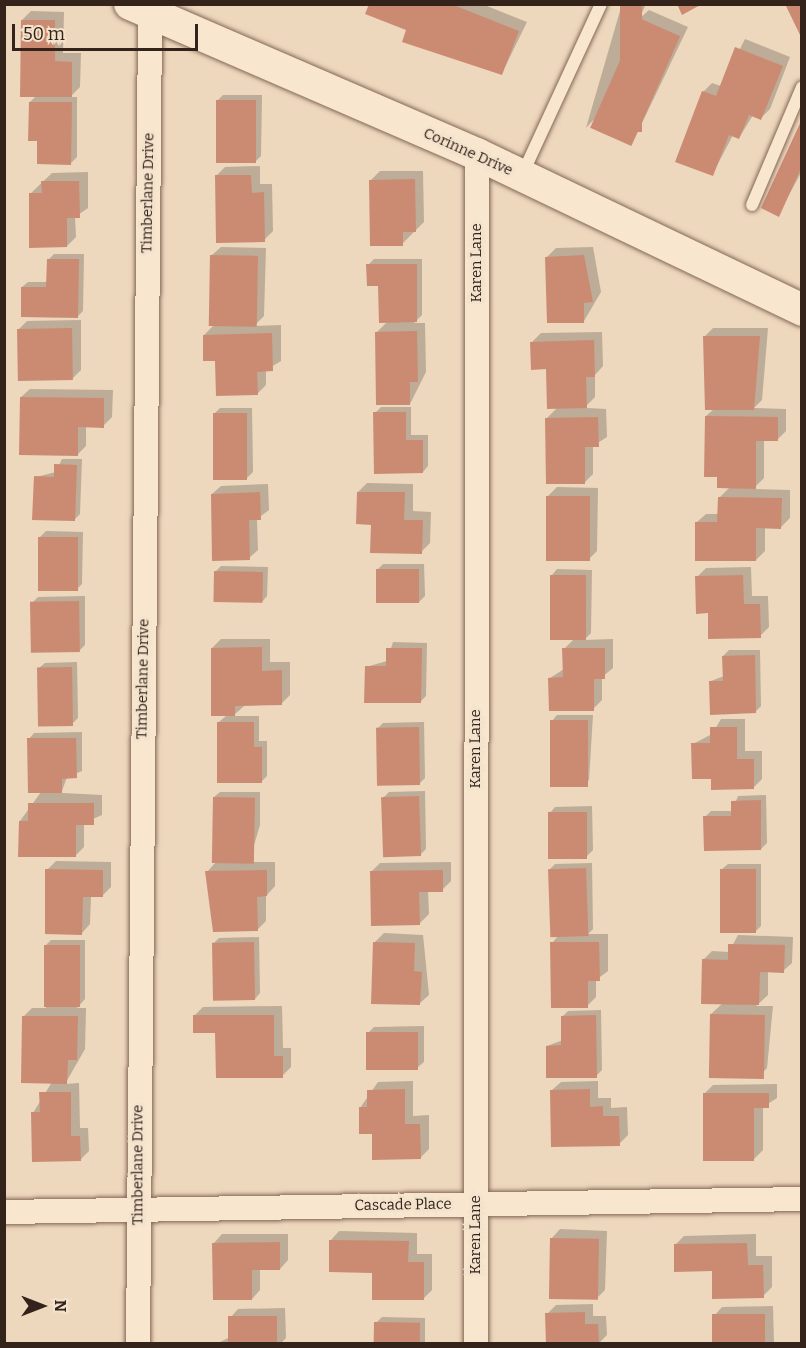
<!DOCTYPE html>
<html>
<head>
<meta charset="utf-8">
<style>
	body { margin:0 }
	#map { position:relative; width:806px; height:1348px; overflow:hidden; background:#edd7bd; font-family:Bitter,serif }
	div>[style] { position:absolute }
	.shadow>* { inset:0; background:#0003 }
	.building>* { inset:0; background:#cb8b72; transform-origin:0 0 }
	.roads { filter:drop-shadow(0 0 2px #846856) drop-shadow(0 0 2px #846856) }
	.service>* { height:12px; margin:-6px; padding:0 6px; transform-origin:6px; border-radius:6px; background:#f8e6cf }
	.minor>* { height:24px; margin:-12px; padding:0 12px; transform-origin:12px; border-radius:12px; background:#f8e6cf }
	.tertiary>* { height:32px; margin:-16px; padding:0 16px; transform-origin:16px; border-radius:16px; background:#f8e6cf }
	span { translate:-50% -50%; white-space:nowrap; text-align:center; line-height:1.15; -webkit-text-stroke:5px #f4e3cc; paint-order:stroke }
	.street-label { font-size:15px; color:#33231b }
	.frame { position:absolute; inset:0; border:6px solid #33231b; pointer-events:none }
	.north { position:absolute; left:12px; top:1276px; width:60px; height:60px; -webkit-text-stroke:4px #f4e3cc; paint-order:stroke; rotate:90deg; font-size:16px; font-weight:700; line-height:24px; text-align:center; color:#33231b }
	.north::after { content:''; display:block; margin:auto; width:21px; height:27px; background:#33231b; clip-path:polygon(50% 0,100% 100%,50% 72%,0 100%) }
	.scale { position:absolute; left:12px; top:24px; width:186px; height:27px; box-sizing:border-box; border:3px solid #33231b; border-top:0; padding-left:8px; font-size:18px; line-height:21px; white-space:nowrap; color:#33231b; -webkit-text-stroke:4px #f4e3cc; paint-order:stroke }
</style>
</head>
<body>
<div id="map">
	<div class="shadow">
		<i style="clip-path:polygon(370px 4px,482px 4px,527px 22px,502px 73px,404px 41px,408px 29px)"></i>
		<i style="clip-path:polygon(622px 4px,646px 4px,639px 19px,649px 10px,688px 27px,632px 144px,597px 116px,586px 128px)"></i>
		<i style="clip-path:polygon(31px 11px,64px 12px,63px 53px,81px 53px,80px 87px,70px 97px,77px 97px,77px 157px,71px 163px,38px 140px,30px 102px,37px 95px,22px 20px)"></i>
		<i style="clip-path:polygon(745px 39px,790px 57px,770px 109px,761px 118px,753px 115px,739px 138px,733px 135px,712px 175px,703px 92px,712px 83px,721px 86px)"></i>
		<i style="clip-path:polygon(223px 95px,262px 95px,261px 156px,255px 162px,218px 100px)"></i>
		<i style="clip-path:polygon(802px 122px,802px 171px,778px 215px)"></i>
		<i style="clip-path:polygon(260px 166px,260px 184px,272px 184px,273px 231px,264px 240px,216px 176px,225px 167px)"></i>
		<i style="clip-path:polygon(380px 171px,423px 171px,424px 222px,402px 244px,371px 180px)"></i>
		<i style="clip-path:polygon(88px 172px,88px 208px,75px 217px,76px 237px,67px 246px,30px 194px,52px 173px)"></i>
		<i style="clip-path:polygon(221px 247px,266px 248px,264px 316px,254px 326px,281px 325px,281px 361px,266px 370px,266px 385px,257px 394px,217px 359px,204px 335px,215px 324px,212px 255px)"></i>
		<i style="clip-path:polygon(593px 247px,601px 292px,584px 321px,547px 257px,556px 248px)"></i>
		<i style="clip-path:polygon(54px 254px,84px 254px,83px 311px,77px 317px,22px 287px,28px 282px,48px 282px,48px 260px)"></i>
		<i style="clip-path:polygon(374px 259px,422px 259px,422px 315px,414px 323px,425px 323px,426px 372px,410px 404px,376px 333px,388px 321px,380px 285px,368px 265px)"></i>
		<i style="clip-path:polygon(81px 320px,81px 370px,72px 379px,18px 330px,27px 321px)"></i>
		<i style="clip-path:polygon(713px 328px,768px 328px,762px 400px,754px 408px,786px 409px,786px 431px,778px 439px,764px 439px,764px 478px,753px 489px,790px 490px,790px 518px,781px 527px,765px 527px,765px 551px,756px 560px,697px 522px,706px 514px,719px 514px,719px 498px,730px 487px,719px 475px,706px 416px,714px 409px,704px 337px)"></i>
		<i style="clip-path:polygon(602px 332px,603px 366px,595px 375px,595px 397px,586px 406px,569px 407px,606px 409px,607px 437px,593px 446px,593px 474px,584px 483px,546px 419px,558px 407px,547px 368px,532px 342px,541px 333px)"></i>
		<i style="clip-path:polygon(30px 389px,113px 390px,112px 417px,103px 426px,86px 426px,86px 446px,77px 455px,21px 397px)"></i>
		<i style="clip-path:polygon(381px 407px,411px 407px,411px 435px,428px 435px,428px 466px,423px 472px,375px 413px)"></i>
		<i style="clip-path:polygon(220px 408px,252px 408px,253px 472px,247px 478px,214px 414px)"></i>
		<i style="clip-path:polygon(62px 459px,82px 459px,80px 514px,74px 520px,36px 477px,56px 472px)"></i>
		<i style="clip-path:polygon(367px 483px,413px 484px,413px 511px,431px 512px,430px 543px,421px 552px,372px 523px,358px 492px)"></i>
		<i style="clip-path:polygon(268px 484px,269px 510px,257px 519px,258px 550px,249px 558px,212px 494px,221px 486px)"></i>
		<i style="clip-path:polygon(557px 487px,598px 488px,597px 551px,588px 560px,548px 496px)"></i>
		<i style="clip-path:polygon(46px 531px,83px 532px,82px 584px,76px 590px,40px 537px)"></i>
		<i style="clip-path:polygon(383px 564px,424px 564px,425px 596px,419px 602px,377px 570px)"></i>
		<i style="clip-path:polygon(221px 566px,268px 567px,267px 596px,262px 602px,216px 571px)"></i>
		<i style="clip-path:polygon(751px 567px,752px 596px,768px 596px,769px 627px,760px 636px,709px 612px,697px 577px,706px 568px)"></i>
		<i style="clip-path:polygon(557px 569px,592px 570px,591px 633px,584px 640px,613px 639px,613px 668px,602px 677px,602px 700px,593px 709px,550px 678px,564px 669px,564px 649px,574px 639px,552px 575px)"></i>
		<i style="clip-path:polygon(85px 596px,85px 645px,79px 651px,32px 603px,38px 597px)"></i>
		<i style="clip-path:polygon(221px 639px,270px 639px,270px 662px,290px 662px,290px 695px,281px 704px,244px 706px,233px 716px,259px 716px,259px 741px,267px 741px,267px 776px,261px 782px,219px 722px,227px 715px,212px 648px)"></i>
		<i style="clip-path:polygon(393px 642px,427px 643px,426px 696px,420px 702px,366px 667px,387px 661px)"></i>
		<i style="clip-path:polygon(729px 650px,760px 650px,761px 706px,755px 712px,711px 681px,724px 676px,723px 656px)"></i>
		<i style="clip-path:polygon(77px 662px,78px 718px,72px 724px,39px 668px,45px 663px)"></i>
		<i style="clip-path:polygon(557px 715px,593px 715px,589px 780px,583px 786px,552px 721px)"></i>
		<i style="clip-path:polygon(721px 719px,745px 719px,745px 751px,762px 751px,762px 779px,753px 788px,713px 777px,693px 744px,712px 734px)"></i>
		<i style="clip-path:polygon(424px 722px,425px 778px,419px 784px,377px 729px,383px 723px)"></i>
		<i style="clip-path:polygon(82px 732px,82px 771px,67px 777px,62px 791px,44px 792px,102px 795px,102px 815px,84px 823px,84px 847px,75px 856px,20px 821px,41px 792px,29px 739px,34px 733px)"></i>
		<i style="clip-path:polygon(425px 791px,426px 849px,420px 855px,383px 798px,389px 792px)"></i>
		<i style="clip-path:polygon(220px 792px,260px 792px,260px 825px,249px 862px,275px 862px,275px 886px,266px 896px,266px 921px,257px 930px,207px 872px,216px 862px,214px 797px)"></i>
		<i style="clip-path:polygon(766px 795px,767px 843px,761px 849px,705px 817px,711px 811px,732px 811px,738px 796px)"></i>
		<i style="clip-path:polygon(592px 806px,593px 850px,587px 856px,550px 813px,555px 807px)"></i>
		<i style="clip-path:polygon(56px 861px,111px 862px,111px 887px,102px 896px,91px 896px,90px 924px,82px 933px,47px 870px)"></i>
		<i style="clip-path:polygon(451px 862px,451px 881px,442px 890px,428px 890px,429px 914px,420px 923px,371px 872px,380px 863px)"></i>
		<i style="clip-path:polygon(592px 863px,593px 929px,588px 934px,608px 934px,608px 971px,596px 980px,596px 997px,587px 1006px,552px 943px,559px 935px,549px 870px,555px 864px)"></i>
		<i style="clip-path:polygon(728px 864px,761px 864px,761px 926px,755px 932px,722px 869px)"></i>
		<i style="clip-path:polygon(384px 933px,423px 935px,429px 995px,420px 1003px,375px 942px)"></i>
		<i style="clip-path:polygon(738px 935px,793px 937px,792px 963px,783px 971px,768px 971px,768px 995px,756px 1006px,773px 1006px,767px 1068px,758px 1077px,711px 1014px,723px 1003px,703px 960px,712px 951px,729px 952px)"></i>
		<i style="clip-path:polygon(259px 937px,260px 993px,255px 999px,213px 944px,219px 938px)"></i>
		<i style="clip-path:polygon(51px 940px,85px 940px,85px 999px,77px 1008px,86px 1008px,85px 1049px,65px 1084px,79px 1083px,80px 1128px,88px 1128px,89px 1151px,80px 1160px,33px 1113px,52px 1082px,23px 1017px,32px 1008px,46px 1008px,45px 946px)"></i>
		<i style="clip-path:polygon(282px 1006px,283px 1048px,291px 1048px,291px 1067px,282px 1076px,194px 1016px,203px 1007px)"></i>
		<i style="clip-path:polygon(601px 1010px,602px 1070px,596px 1076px,547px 1046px,563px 1040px,562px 1017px,568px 1011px)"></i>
		<i style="clip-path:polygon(424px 1026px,424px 1062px,418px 1067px,368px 1033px,374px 1027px)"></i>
		<i style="clip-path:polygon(413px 1081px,413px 1116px,429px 1115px,429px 1149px,420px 1158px,373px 1133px,360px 1108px,378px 1082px)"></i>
		<i style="clip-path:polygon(598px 1081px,598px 1098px,611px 1098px,611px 1108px,627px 1107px,628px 1135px,619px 1144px,552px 1090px,561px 1082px)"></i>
		<i style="clip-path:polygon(777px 1084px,777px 1098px,763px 1107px,763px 1150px,754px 1159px,704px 1094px,713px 1085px)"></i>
		<i style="clip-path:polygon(560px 1229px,607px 1231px,605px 1290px,596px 1299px,552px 1238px)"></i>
		<i style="clip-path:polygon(339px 1231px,417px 1233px,417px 1254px,432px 1254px,432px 1290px,423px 1299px,374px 1272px,331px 1240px)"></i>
		<i style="clip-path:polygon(222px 1234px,288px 1234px,288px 1260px,280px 1269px,260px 1269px,260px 1290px,252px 1299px,214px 1243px)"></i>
		<i style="clip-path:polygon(756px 1234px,756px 1256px,772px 1256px,772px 1287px,763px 1296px,675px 1245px,684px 1236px)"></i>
		<i style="clip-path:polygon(593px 1304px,593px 1316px,606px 1316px,607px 1335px,598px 1344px,547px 1314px,556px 1305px)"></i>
		<i style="clip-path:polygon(773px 1306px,774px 1344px,714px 1344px,714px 1316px,722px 1307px)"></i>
		<i style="clip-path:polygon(285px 1308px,286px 1338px,280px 1344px,216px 1344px,230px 1337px,230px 1318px,238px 1309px)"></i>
		<i style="clip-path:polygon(382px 1317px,425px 1318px,425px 1344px,375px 1344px,376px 1323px)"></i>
	</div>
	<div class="building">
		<i style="clip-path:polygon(369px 4px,451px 4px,519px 31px,502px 75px,402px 42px,406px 30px,365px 14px)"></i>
		<i style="left:620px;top:4px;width:22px;height:128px"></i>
		<i style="clip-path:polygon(677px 4px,702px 4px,682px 15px)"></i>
		<i style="clip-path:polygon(778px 4px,802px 4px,802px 39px,786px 6px)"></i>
		<i style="left:639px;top:18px;width:45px;height:120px;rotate:24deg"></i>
		<i style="clip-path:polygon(21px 20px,55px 20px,55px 61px,72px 62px,72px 97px,20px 97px)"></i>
		<i style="clip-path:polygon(735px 47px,783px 66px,761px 120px,749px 115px,739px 139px,729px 135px,713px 176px,675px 162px,702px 91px,716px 96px)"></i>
		<i style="left:216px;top:100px;width:40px;height:63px"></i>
		<i style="clip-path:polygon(29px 102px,72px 102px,71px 165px,37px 164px,37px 141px,28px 141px)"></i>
		<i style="clip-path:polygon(802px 119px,802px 166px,779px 217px,761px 208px)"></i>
		<i style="clip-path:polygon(215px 175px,251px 175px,252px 193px,264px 192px,265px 242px,216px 243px)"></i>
		<i style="clip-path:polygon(415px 179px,416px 232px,403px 232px,403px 246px,370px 246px,369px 180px)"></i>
		<i style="clip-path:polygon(41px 181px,79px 181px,80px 218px,67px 218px,67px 247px,29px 248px,29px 193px,42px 193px)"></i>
		<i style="left:210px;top:255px;width:48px;height:71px;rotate:1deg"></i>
		<i style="clip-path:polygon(584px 255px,593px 302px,584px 303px,584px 323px,547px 323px,545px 257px)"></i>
		<i style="clip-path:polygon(47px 259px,79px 259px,78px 318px,21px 317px,21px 287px,46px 287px)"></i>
		<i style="clip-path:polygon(366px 264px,417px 264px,417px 322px,379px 323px,378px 286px,367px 286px)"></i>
		<i style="left:72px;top:328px;width:52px;height:55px;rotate:89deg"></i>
		<i style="clip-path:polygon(417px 331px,418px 382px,410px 382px,410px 405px,376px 405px,375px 332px)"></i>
		<i style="clip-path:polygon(272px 333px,273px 371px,257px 372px,258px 395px,216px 396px,215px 361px,203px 361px,203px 335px)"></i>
		<i style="clip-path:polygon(703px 336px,760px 336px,754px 410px,705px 410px)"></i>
		<i style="clip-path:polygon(594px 340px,595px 377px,586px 377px,587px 408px,547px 409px,546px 369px,531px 370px,530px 342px)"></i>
		<i style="clip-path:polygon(20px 397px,104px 398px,104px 428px,78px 427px,78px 456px,19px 455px)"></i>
		<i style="clip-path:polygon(373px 412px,406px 412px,406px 440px,423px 440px,423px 473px,374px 474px)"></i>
		<i style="left:213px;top:413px;width:34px;height:67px"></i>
		<i style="clip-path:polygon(705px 416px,778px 417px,778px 441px,756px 441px,756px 489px,717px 488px,717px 477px,704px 477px)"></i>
		<i style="clip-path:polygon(598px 417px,599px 447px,585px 447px,585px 484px,546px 484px,545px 418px)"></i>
		<i style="clip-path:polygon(54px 464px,77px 465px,75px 521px,32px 520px,34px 476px,54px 477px)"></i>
		<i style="clip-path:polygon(260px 492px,261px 520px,249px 520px,250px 560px,212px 561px,211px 494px)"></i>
		<i style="clip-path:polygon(357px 492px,405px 492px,404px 520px,423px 520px,422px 554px,370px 553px,371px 525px,356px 524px)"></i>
		<i style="left:546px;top:496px;width:44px;height:65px"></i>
		<i style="clip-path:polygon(718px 497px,782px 498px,781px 529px,756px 528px,756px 561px,695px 561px,695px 522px,717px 522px)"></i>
		<i style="left:38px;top:537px;width:40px;height:54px"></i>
		<i style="left:419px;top:569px;width:34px;height:43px;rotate:90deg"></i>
		<i style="left:214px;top:571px;width:49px;height:31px;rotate:1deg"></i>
		<i style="left:550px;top:575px;width:36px;height:65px"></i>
		<i style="clip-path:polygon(743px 575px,744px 604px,760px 604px,761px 638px,708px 639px,708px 613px,696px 614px,695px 576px)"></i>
		<i style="left:79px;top:601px;width:51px;height:49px;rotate:89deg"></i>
		<i style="clip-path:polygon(262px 647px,262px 671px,282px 670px,282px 705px,235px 706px,235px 716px,211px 716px,211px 648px)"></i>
		<i style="clip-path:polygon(386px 648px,422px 648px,421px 703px,364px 703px,365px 666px,386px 666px)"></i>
		<i style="clip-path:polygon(562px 648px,605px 648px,605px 679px,594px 679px,594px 711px,549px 711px,548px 678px,563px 677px)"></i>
		<i style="clip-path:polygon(755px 655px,756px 713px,710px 715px,709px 681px,723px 681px,722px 656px)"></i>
		<i style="left:72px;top:667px;width:59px;height:35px;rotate:89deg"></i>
		<i style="left:550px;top:720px;width:38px;height:67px"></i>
		<i style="clip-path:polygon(217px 722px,254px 722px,254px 747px,262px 747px,262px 783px,217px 783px)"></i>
		<i style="left:419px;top:727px;width:58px;height:43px;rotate:89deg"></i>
		<i style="clip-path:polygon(710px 727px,737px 727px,737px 759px,754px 759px,754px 789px,711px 790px,711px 779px,692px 779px,691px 743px,710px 743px)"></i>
		<i style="clip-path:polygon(27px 738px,76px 738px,77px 778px,62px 779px,62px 793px,28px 793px)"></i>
		<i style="left:419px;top:796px;width:60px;height:38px;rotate:88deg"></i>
		<i style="left:213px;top:797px;width:42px;height:66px;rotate:1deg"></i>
		<i style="clip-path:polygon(761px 800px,761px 850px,704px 851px,703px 816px,731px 816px,731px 801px)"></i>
		<i style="clip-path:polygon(28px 803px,94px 803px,94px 825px,76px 825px,76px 857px,18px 857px,19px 821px,28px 821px)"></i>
		<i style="left:548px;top:812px;width:39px;height:47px"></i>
		<i style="left:586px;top:868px;width:68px;height:38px;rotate:88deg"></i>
		<i style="clip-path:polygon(45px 869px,103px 870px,103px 897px,83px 897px,82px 935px,45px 934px)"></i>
		<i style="left:720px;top:869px;width:36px;height:64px"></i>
		<i style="clip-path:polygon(267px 870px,267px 896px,257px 897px,258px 931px,213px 932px,205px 871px)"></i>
		<i style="clip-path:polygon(443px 870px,443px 892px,419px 892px,420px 925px,371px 926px,370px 871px)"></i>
		<i style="left:254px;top:942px;width:58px;height:42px;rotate:89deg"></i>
		<i style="clip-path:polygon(373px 942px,415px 943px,414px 971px,422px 972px,420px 1005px,371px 1004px)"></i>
		<i style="clip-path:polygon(550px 942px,599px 942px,600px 981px,588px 981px,588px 1008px,551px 1008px)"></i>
		<i style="clip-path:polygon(728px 944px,785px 945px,784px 973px,760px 972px,759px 1005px,701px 1004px,702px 959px,728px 960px)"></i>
		<i style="left:80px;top:945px;width:62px;height:36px;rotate:90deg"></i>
		<i style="left:710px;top:1014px;width:55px;height:64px;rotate:1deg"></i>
		<i style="clip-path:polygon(193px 1015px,274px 1015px,274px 1056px,283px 1056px,283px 1078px,216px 1078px,215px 1033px,193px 1033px)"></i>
		<i style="clip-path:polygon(596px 1015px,597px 1078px,546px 1078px,546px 1046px,561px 1045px,561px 1016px)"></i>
		<i style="clip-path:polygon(22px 1016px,78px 1016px,77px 1060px,68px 1060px,67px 1084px,21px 1083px)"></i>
		<i style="left:366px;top:1032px;width:52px;height:38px"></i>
		<i style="clip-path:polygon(405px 1089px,405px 1124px,420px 1124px,421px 1159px,372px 1160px,372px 1134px,359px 1134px,359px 1107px,367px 1107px,367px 1090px)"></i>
		<i style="clip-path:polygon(590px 1089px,590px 1107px,603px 1106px,603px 1116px,619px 1116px,620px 1146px,551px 1147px,550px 1090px)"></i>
		<i style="clip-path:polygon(39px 1092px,71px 1092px,71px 1136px,80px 1136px,81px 1161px,32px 1162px,31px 1112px,40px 1112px)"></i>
		<i style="clip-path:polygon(703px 1093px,769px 1093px,769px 1108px,754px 1108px,754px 1161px,703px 1161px)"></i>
		<i style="left:550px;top:1238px;width:49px;height:61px;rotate:1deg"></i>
		<i style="clip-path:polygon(329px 1240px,409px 1241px,408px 1262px,424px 1262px,424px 1300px,372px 1300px,372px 1273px,329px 1272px)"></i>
		<i style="clip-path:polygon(280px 1242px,280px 1270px,252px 1270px,252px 1300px,213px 1300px,212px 1243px)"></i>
		<i style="clip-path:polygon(747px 1243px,748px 1265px,763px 1265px,764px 1298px,712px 1299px,712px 1271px,674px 1272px,674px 1244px)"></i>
		<i style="clip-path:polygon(585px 1312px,585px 1324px,598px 1324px,599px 1344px,546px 1344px,545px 1313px)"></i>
		<i style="left:765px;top:1314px;width:30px;height:53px;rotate:90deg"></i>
		<i style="left:277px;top:1316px;width:28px;height:49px;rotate:90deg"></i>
		<i style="left:374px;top:1322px;width:46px;height:22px;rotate:1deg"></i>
	</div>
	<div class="roads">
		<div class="service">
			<i style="left:522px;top:175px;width:188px;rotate:-65.2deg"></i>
			<i style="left:752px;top:205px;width:128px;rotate:-67deg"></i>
		</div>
		<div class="minor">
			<i style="left:4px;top:1212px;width:798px;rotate:-0.93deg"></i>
			<i style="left:138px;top:1344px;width:1330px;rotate:-89.48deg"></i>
			<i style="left:476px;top:1344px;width:1190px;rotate:-89.95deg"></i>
		</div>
		<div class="tertiary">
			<i style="left:130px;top:4px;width:378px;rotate:23.4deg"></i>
			<i style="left:477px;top:154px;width:361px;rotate:25.6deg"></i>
		</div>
	</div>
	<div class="street-label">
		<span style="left:468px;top:152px;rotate:24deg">Corinne Drive</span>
		<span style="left:148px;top:193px;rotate:-89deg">Timberlane Drive</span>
		<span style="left:477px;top:263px;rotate:-90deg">Karen Lane</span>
		<span style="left:143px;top:679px;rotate:-89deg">Timberlane Drive</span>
		<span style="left:476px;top:749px;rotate:-90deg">Karen Lane</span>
		<span style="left:138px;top:1165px;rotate:-90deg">Timberlane Drive</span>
		<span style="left:403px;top:1205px;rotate:-1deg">Cascade Place</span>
		<span style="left:476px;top:1235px;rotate:-90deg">Karen Lane</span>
	</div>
	<div class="frame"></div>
	<div class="north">N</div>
	<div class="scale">50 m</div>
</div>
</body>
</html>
